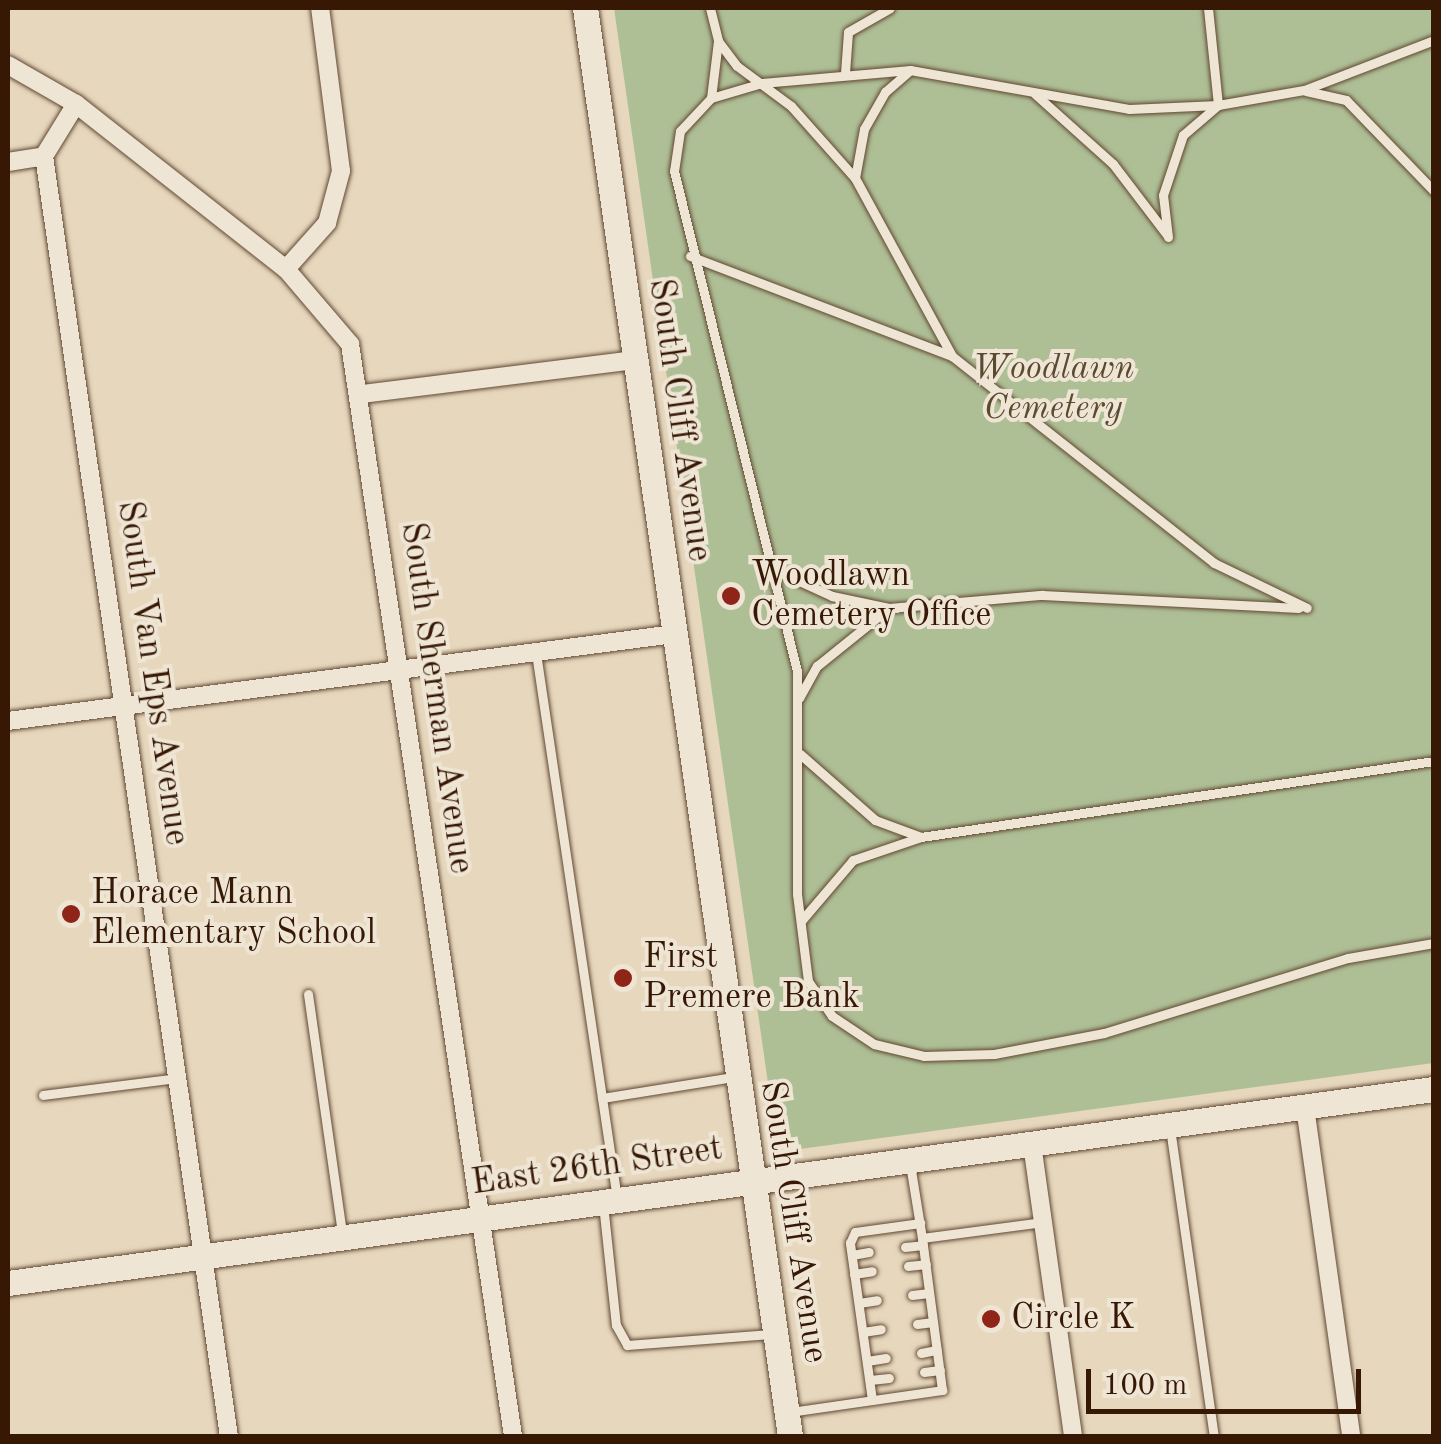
<!DOCTYPE html>
<html>
<head>
<meta charset="utf-8">
<style>
	body { margin:0 }
	#map { position:relative; width:1441px; height:1444px; overflow:hidden; background:#e6d7bd; font-family:"Old Standard TT",serif }
	div>[style] { position:absolute }
	.green>* { inset:0; background:#aebf96 }
	.roads { filter:drop-shadow(0 0 2px #624832) drop-shadow(0 0 2px #624832) }
	.service>* { height:9px; margin:-4.5px; padding:0 4.5px; transform-origin:4.5px; border-radius:4.5px; background:#efe5d4 }
	.minor>* { height:18px; margin:-9px; padding:0 9px; transform-origin:9px; border-radius:9px; background:#efe5d4 }
	.secondary>* { height:25px; margin:-12.5px; padding:0 12.5px; transform-origin:12.5px; border-radius:12.5px; background:#efe5d4 }
	.dots>* { width:28px; height:28px; translate:-50% -50%; box-sizing:border-box; border:5px solid #efe5d4; border-radius:50% }
	span { translate:-50% -50%; white-space:nowrap; text-align:center; line-height:1.15; -webkit-text-stroke:8px #efe5d4; paint-order:stroke }
	.park-label { font-size:35px; color:#5a4a30; font-style:italic }
	.street-label { font-size:35px; color:#361804 }
	.poi-label { font-size:35px; color:#361804 }
	.left { translate:0 -50%; text-align:left }
	.frame { position:absolute; inset:0; border:10px solid #361804; pointer-events:none }
	.scale { position:absolute; left:1086px; top:1369px; width:275px; height:45px; box-sizing:border-box; border:5px solid #361804; border-top:0; padding-left:12px; font-size:30px; line-height:35px; white-space:nowrap; color:#361804; -webkit-text-stroke:8px #efe5d4; paint-order:stroke }
</style>
</head>
<body>
<div id="map">
	<div class="green">
		<i style="clip-path:polygon(614px 8px,1433px 8px,1433px 1063px,800px 1149px,775px 1132px)"></i>
	</div>
	<div class="roads">
		<div class="service">
			<i style="left:710px;top:8px;width:34px;rotate:76deg"></i>
			<i style="left:718px;top:41px;width:57px;rotate:97deg"></i>
			<i style="left:711px;top:98px;width:45px;rotate:133.2deg"></i>
			<i style="left:680px;top:131px;width:40px;rotate:98.5deg"></i>
			<i style="left:674px;top:171px;width:515px;rotate:76.18deg"></i>
			<i style="left:797px;top:671px;width:223px;rotate:90deg"></i>
			<i style="left:797px;top:894px;width:88px;rotate:82.8deg"></i>
			<i style="left:808px;top:981px;width:42px;rotate:55.6deg"></i>
			<i style="left:832px;top:1016px;width:50px;rotate:33.7deg"></i>
			<i style="left:874px;top:1044px;width:51px;rotate:13.5deg"></i>
			<i style="left:924px;top:1056px;width:70px;rotate:-1.6deg"></i>
			<i style="left:994px;top:1054px;width:112px;rotate:-10.8deg"></i>
			<i style="left:1104px;top:1033px;width:255px;rotate:-17.1deg"></i>
			<i style="left:1348px;top:958px;width:87px;rotate:-9.9deg"></i>
			<i style="left:718px;top:41px;width:31px;rotate:53deg"></i>
			<i style="left:737px;top:66px;width:67px;rotate:36.5deg"></i>
			<i style="left:791px;top:106px;width:96px;rotate:48.4deg"></i>
			<i style="left:855px;top:178px;width:203px;rotate:61.4deg"></i>
			<i style="left:845px;top:73px;width:41px;rotate:-85.8deg"></i>
			<i style="left:848px;top:32px;width:48px;rotate:-29.7deg"></i>
			<i style="left:1306px;top:91px;width:41px;rotate:12.7deg"></i>
			<i style="left:1346px;top:100px;width:127px;rotate:46deg"></i>
			<i style="left:1035px;top:94px;width:105px;rotate:41.9deg"></i>
			<i style="left:1113px;top:164px;width:89px;rotate:52.7deg"></i>
			<i style="left:711px;top:98px;width:53px;rotate:-16.4deg"></i>
			<i style="left:762px;top:83px;width:149px;rotate:-5deg"></i>
			<i style="left:910px;top:70px;width:222px;rotate:10.1deg"></i>
			<i style="left:1129px;top:109px;width:89px;rotate:-2.6deg"></i>
			<i style="left:1218px;top:105px;width:87px;rotate:-9.9deg"></i>
			<i style="left:1304px;top:90px;width:139px;rotate:-21deg"></i>
			<i style="left:855px;top:178px;width:50px;rotate:-79.6deg"></i>
			<i style="left:864px;top:129px;width:43px;rotate:-60.4deg"></i>
			<i style="left:885px;top:92px;width:33px;rotate:-41deg"></i>
			<i style="left:1168px;top:237px;width:42px;rotate:-96.8deg"></i>
			<i style="left:1163px;top:195px;width:63px;rotate:-71.6deg"></i>
			<i style="left:1183px;top:135px;width:46px;rotate:-40.6deg"></i>
			<i style="left:1218px;top:105px;width:98px;rotate:-95.9deg"></i>
			<i style="left:690px;top:256px;width:280px;rotate:20.9deg"></i>
			<i style="left:952px;top:356px;width:334px;rotate:38.3deg"></i>
			<i style="left:1214px;top:563px;width:103px;rotate:25.8deg"></i>
			<i style="left:775px;top:570px;width:63px;rotate:24.5deg"></i>
			<i style="left:832px;top:596px;width:58px;rotate:11.9deg"></i>
			<i style="left:889px;top:608px;width:154px;rotate:-4.9deg"></i>
			<i style="left:1042px;top:595px;width:257px;rotate:2.9deg"></i>
			<i style="left:536px;top:653px;width:552px;rotate:81.56deg"></i>
			<i style="left:799px;top:698px;width:37px;rotate:-61deg"></i>
			<i style="left:817px;top:666px;width:92px;rotate:-38.9deg"></i>
			<i style="left:800px;top:754px;width:100px;rotate:41.3deg"></i>
			<i style="left:875px;top:820px;width:49px;rotate:20.3deg"></i>
			<i style="left:921px;top:837px;width:519px;rotate:-8.43deg"></i>
			<i style="left:801px;top:921px;width:80px;rotate:-49.6deg"></i>
			<i style="left:853px;top:860px;width:72px;rotate:-18.7deg"></i>
			<i style="left:308px;top:994px;width:242px;rotate:81.9deg"></i>
			<i style="left:43px;top:1095px;width:136px;rotate:-7.2deg"></i>
			<i style="left:602px;top:1098px;width:133px;rotate:-9.1deg"></i>
			<i style="left:1170px;top:1128px;width:311px;rotate:81.9deg"></i>
			<i style="left:910px;top:1164px;width:75px;rotate:80.8deg"></i>
			<i style="left:922px;top:1238px;width:122px;rotate:-7.5deg"></i>
			<i style="left:603px;top:1204px;width:122px;rotate:83.9deg"></i>
			<i style="left:616px;top:1325px;width:23px;rotate:61deg"></i>
			<i style="left:627px;top:1345px;width:144px;rotate:-4.4deg"></i>
			<i style="left:905px;top:1247px;width:18px;rotate:-6deg"></i>
			<i style="left:852px;top:1255px;width:17px;rotate:-10deg"></i>
			<i style="left:908px;top:1266px;width:18px;rotate:-6deg"></i>
			<i style="left:854px;top:1274px;width:18px;rotate:-9deg"></i>
			<i style="left:912px;top:1295px;width:17px;rotate:-7deg"></i>
			<i style="left:859px;top:1303px;width:18px;rotate:-9deg"></i>
			<i style="left:917px;top:1324px;width:16px;rotate:-7deg"></i>
			<i style="left:863px;top:1332px;width:18px;rotate:-9deg"></i>
			<i style="left:921px;top:1353px;width:16px;rotate:-11deg"></i>
			<i style="left:867px;top:1361px;width:19px;rotate:-9deg"></i>
			<i style="left:924px;top:1372px;width:16px;rotate:-7deg"></i>
			<i style="left:870px;top:1380px;width:19px;rotate:-6deg"></i>
			<i style="left:872px;top:1400px;width:159px;rotate:-98deg"></i>
			<i style="left:850px;top:1243px;width:12px;rotate:-66deg"></i>
			<i style="left:855px;top:1232px;width:66px;rotate:-7.9deg"></i>
			<i style="left:790px;top:1412px;width:154px;rotate:-8.2deg"></i>
			<i style="left:942px;top:1390px;width:153px;rotate:-97.5deg"></i>
		</div>
		<div class="minor">
			<i style="left:8px;top:65px;width:78px;rotate:29.8deg"></i>
			<i style="left:76px;top:104px;width:267px;rotate:38.2deg"></i>
			<i style="left:286px;top:269px;width:99px;rotate:49.5deg"></i>
			<i style="left:350px;top:344px;width:1104px;rotate:81.51deg"></i>
			<i style="left:44px;top:156px;width:1293px;rotate:81.78deg"></i>
			<i style="left:8px;top:162px;width:36px;rotate:-9deg"></i>
			<i style="left:44px;top:156px;width:61px;rotate:-58.4deg"></i>
			<i style="left:286px;top:269px;width:62px;rotate:-48.3deg"></i>
			<i style="left:327px;top:223px;width:54px;rotate:-74.9deg"></i>
			<i style="left:341px;top:171px;width:164px;rotate:-97.3deg"></i>
			<i style="left:362px;top:394px;width:276px;rotate:-7.1deg"></i>
			<i style="left:8px;top:721px;width:672px;rotate:-7.44deg"></i>
			<i style="left:1305px;top:1107px;width:332px;rotate:82deg"></i>
			<i style="left:1032px;top:1144px;width:295px;rotate:82deg"></i>
		</div>
		<div class="secondary">
			<i style="left:585px;top:8px;width:1443px;rotate:81.83deg"></i>
			<i style="left:8px;top:1283px;width:1439px;rotate:-7.75deg"></i>
		</div>
	</div>
	<div class="dots">
		<i style="left:731px;top:596px;background:#8f2418"></i>
		<i style="left:71px;top:914px;background:#8f2418"></i>
		<i style="left:623px;top:978px;background:#8f2418"></i>
		<i style="left:991px;top:1319px;background:#8f2418"></i>
	</div>
	<div class="park-label">
		<span style="left:1053px;top:389px">Woodlawn<br>Cemetery</span>
	</div>
	<div class="street-label">
		<span style="left:679px;top:420px;rotate:82deg">South Cliff Avenue</span>
		<span style="left:152px;top:673px;rotate:82deg">South Van Eps Avenue</span>
		<span style="left:436px;top:698px;rotate:82deg">South Sherman Avenue</span>
		<span style="left:597px;top:1167px;rotate:-8deg">East 26th Street</span>
		<span style="left:793px;top:1222px;rotate:81deg">South Cliff Avenue</span>
	</div>
	<div class="poi-label">
		<span class="left" style="left:751px;top:596px">Woodlawn<br>Cemetery Office</span>
		<span class="left" style="left:91px;top:914px">Horace Mann<br>Elementary School</span>
		<span class="left" style="left:643px;top:978px">First<br>Premere Bank</span>
		<span class="left" style="left:1011px;top:1319px">Circle K</span>
	</div>
	<div class="frame"></div>
	<div class="scale">100 m</div>
</div>
</body>
</html>
